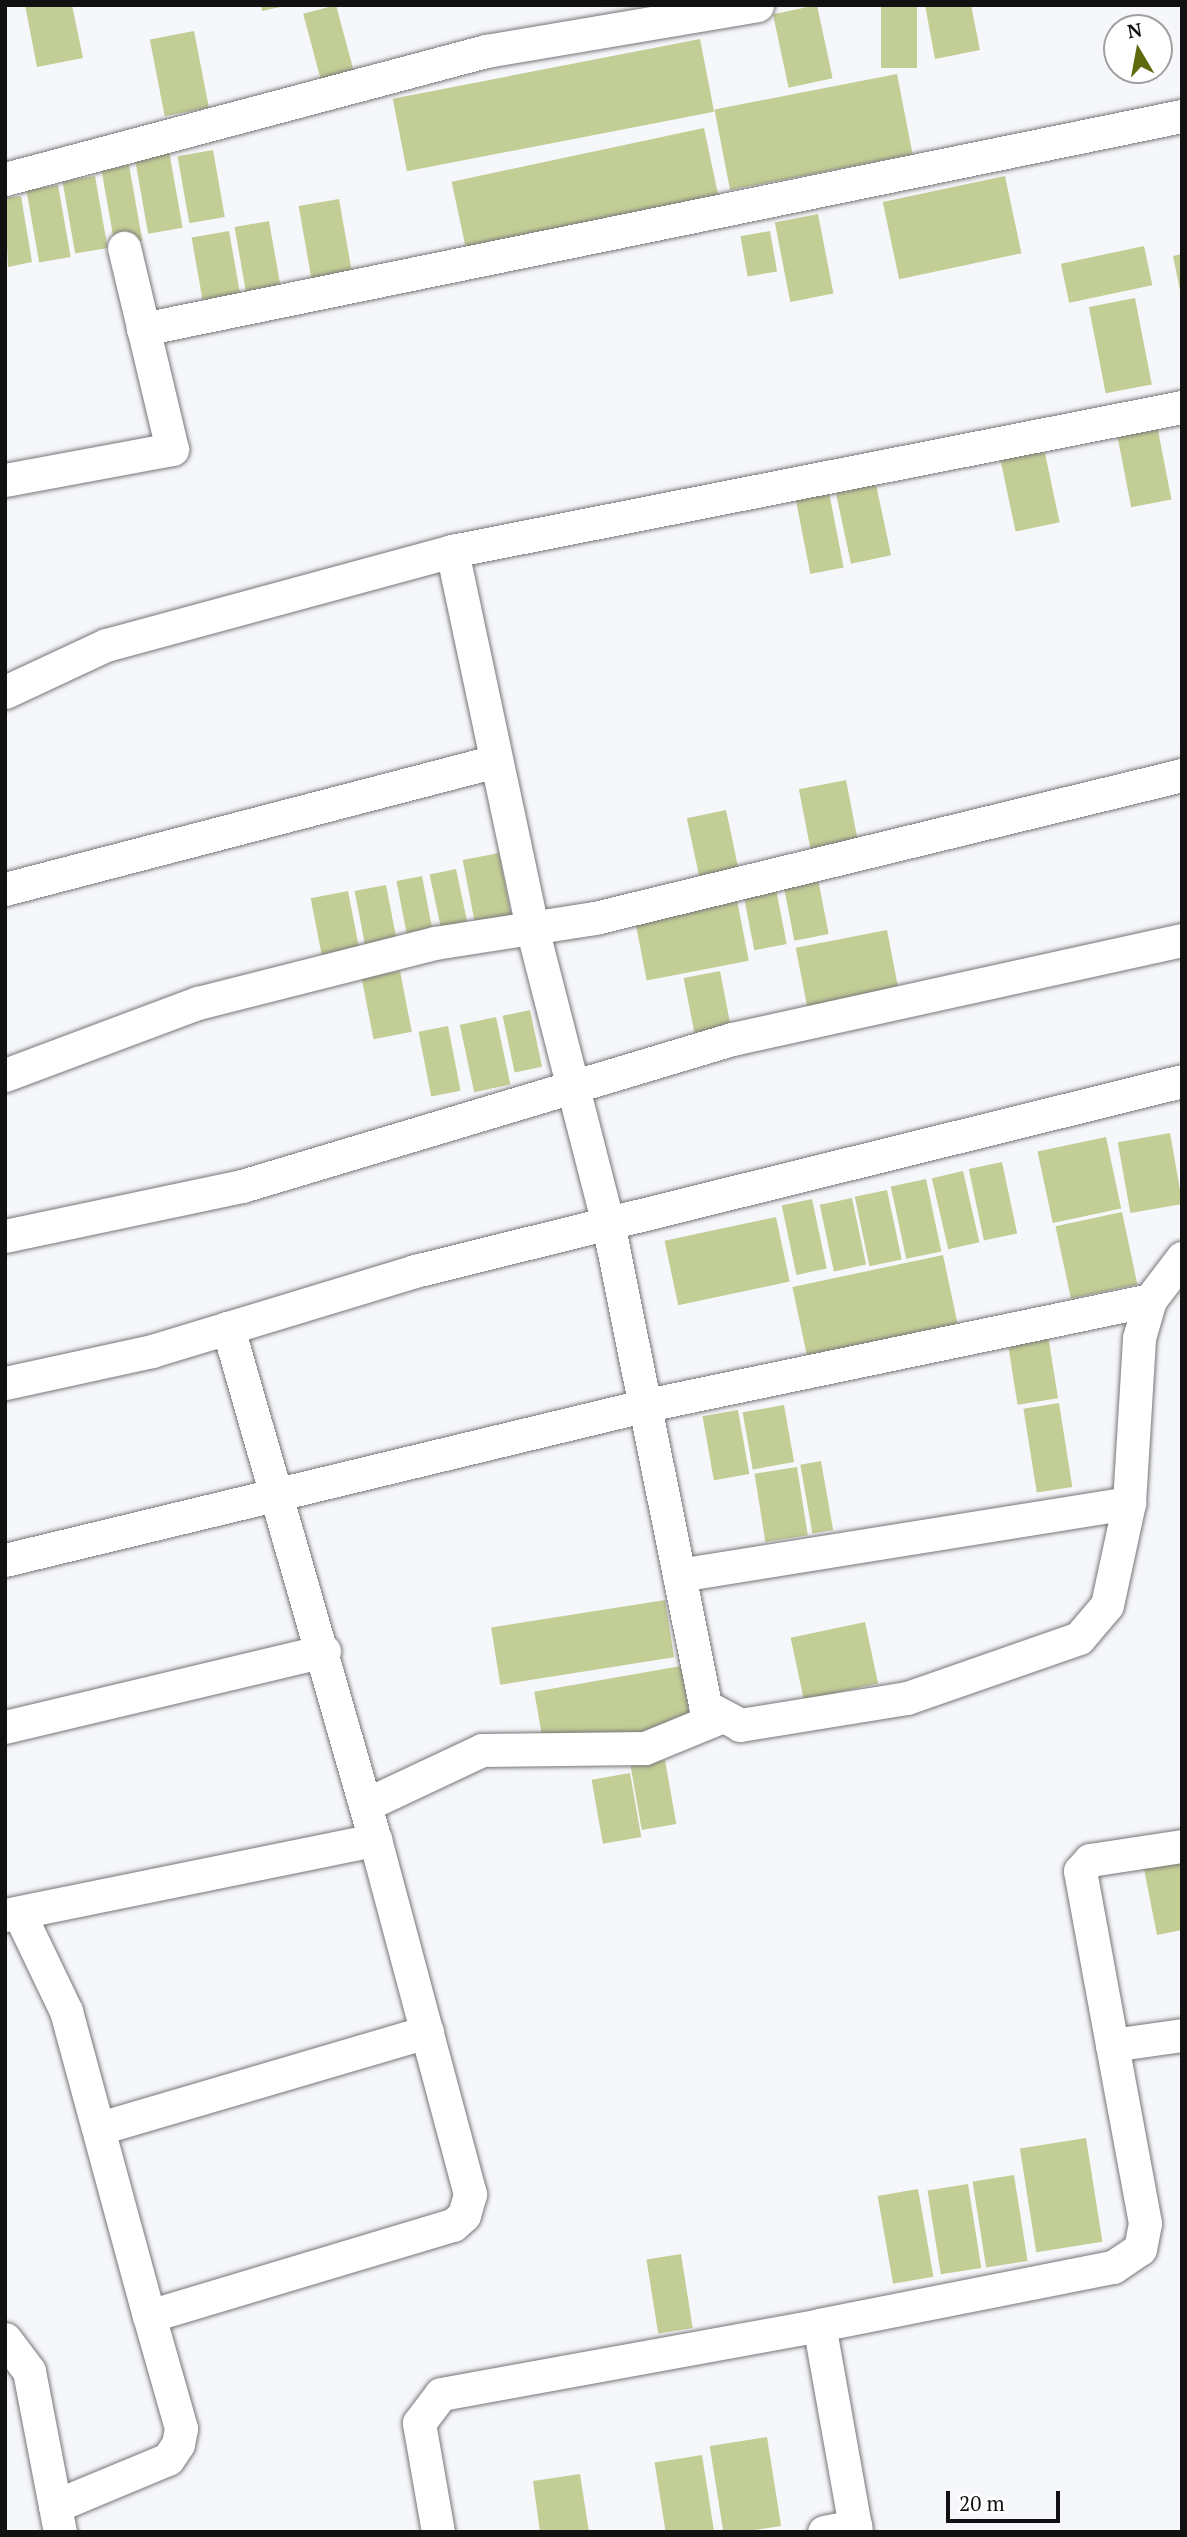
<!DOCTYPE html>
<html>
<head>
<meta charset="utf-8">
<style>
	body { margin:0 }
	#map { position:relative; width:1187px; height:2537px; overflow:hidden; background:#f6f7fa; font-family:"PT Serif",serif }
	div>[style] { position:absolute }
	.building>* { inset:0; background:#c3ce96; transform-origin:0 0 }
	.roads { filter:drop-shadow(0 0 2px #767679) drop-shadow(0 0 2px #767679) }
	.minor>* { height:33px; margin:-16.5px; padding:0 16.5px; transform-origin:16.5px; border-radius:16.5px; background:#fff }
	span { translate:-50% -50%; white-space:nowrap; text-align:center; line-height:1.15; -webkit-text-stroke:6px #fff; paint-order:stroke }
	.frame { position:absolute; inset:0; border:7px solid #111112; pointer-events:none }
	.north { position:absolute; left:1103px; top:14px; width:70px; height:70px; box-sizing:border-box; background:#fff; border:2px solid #a0a0a0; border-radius:50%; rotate:350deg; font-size:19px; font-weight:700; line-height:28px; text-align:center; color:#111112 }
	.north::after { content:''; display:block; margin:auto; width:24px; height:32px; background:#5e6910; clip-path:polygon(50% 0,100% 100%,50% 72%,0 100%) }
	.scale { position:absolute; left:946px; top:2491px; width:114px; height:32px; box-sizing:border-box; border:4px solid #111112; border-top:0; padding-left:9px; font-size:21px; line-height:24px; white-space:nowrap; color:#111112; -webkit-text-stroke:5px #fff; paint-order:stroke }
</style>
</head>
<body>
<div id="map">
	<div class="building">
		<i style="clip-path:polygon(25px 5px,72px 5px,83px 58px,37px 67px)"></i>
		<i style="clip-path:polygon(261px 5px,285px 5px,285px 6px,262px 11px)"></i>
		<i style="left:336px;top:5px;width:70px;height:34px;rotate:75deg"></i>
		<i style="left:817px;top:5px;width:75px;height:45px;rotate:78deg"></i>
		<i style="left:881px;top:5px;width:36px;height:63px"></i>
		<i style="clip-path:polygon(925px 5px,971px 5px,980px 50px,935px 59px)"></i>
		<i style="left:194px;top:31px;width:78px;height:45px;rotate:79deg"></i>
		<i style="left:700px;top:39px;width:74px;height:313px;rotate:79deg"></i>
		<i style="left:897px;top:74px;width:82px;height:186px;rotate:79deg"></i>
		<i style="left:704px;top:128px;width:72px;height:258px;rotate:78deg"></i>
		<i style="left:168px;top:145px;width:84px;height:35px;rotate:80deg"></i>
		<i style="left:213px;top:150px;width:68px;height:36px;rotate:80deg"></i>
		<i style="left:129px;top:165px;width:77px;height:28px;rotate:80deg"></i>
		<i style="left:95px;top:176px;width:73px;height:33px;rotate:80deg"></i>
		<i style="left:1005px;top:176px;width:79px;height:125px;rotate:78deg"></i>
		<i style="left:58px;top:185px;width:73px;height:32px;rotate:80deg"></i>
		<i style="clip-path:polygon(21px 196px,32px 262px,8px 267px,5px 198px)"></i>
		<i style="left:339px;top:199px;width:80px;height:41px;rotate:80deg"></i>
		<i style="left:818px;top:214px;width:81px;height:44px;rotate:79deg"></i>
		<i style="left:269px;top:221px;width:78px;height:35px;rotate:80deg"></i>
		<i style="left:229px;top:231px;width:76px;height:38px;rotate:80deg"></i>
		<i style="left:770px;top:231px;width:41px;height:30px;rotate:80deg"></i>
		<i style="left:1144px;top:246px;width:40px;height:85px;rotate:78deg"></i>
		<i style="clip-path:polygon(1182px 254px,1182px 295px,1181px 295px,1173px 256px)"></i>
		<i style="left:1135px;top:298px;width:88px;height:47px;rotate:79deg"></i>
		<i style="left:1156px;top:420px;width:81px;height:41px;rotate:79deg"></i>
		<i style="left:1043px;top:444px;width:80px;height:45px;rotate:78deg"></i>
		<i style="left:874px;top:475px;width:82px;height:41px;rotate:78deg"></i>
		<i style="left:828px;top:487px;width:82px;height:34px;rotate:79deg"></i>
		<i style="left:846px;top:780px;width:63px;height:48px;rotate:79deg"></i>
		<i style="left:726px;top:810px;width:59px;height:40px;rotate:78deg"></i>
		<i style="left:499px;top:853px;width:67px;height:37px;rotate:79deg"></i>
		<i style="left:456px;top:869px;width:54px;height:27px;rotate:78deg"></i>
		<i style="left:422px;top:876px;width:56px;height:26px;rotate:79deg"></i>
		<i style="left:818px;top:879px;width:56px;height:35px;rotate:79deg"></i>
		<i style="left:386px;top:885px;width:58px;height:32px;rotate:79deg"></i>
		<i style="left:776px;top:889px;width:56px;height:33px;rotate:79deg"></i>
		<i style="left:348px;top:891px;width:61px;height:38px;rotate:79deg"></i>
		<i style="left:736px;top:895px;width:67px;height:104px;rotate:79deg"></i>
		<i style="left:887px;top:930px;width:61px;height:93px;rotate:79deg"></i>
		<i style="left:400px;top:971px;width:62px;height:39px;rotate:79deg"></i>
		<i style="left:720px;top:971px;width:61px;height:37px;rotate:79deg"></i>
		<i style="left:530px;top:1010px;width:58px;height:28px;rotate:78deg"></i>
		<i style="left:496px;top:1017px;width:69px;height:37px;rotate:78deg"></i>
		<i style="left:448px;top:1026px;width:66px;height:30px;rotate:79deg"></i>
		<i style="left:1170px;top:1133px;width:72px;height:53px;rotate:80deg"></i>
		<i style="left:1106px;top:1137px;width:73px;height:70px;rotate:78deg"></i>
		<i style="left:1002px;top:1162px;width:73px;height:34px;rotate:78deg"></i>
		<i style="left:963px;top:1171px;width:73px;height:32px;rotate:77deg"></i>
		<i style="left:926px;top:1179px;width:74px;height:36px;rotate:78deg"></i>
		<i style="left:887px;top:1190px;width:71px;height:33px;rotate:78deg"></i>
		<i style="left:852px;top:1198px;width:68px;height:33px;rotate:78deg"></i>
		<i style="left:812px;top:1199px;width:71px;height:31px;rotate:78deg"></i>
		<i style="left:1122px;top:1212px;width:74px;height:68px;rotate:78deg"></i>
		<i style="left:776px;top:1217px;width:66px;height:114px;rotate:78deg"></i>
		<i style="left:943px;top:1255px;width:72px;height:154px;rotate:78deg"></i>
		<i style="left:1048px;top:1335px;width:64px;height:41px;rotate:81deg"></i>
		<i style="left:1059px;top:1403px;width:85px;height:36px;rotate:81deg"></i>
		<i style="left:784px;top:1405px;width:58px;height:42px;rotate:80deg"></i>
		<i style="left:738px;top:1410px;width:65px;height:36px;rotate:80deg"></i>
		<i style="left:821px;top:1461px;width:70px;height:21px;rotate:80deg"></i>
		<i style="left:797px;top:1467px;width:69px;height:43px;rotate:81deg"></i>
		<i style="left:665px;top:1600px;width:58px;height:176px;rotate:81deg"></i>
		<i style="left:865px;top:1622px;width:63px;height:76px;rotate:78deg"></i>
		<i style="left:681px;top:1666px;width:60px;height:149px;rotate:80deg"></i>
		<i style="left:665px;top:1760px;width:65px;height:35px;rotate:80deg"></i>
		<i style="left:630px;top:1773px;width:65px;height:39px;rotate:80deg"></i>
		<i style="clip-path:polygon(1182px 1851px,1182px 1930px,1157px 1935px,1142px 1859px)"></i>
		<i style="left:1086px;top:2138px;width:105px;height:67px;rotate:81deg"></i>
		<i style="left:1014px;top:2175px;width:87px;height:42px;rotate:81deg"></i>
		<i style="left:968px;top:2184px;width:85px;height:41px;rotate:81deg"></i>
		<i style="left:918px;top:2189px;width:89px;height:41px;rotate:80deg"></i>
		<i style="left:681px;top:2254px;width:75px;height:35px;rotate:81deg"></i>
		<i style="left:767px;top:2437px;width:90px;height:58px;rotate:81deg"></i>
		<i style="left:702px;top:2455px;width:78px;height:48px;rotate:81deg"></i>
		<i style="clip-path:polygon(580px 2474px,589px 2532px,540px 2532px,533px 2481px)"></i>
	</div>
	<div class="roads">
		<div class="minor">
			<i style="left:5px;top:179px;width:498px;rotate:-14.9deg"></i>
			<i style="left:486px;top:51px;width:275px;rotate:-9.6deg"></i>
			<i style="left:143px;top:329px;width:1061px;rotate:-11.59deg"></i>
			<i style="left:5px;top:480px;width:170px;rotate:-10.5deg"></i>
			<i style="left:172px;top:449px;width:207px;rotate:-103.4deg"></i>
			<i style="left:452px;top:551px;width:385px;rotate:78deg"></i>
			<i style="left:532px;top:928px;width:310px;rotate:75.6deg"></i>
			<i style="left:609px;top:1228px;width:488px;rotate:78.6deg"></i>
			<i style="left:705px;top:1706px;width:40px;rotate:28deg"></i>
			<i style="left:740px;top:1725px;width:169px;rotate:-9.2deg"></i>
			<i style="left:907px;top:1698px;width:182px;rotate:-19.2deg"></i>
			<i style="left:1079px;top:1638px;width:43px;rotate:-49.7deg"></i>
			<i style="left:1107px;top:1605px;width:104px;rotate:-77.8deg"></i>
			<i style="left:1129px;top:1503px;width:165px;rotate:-86.5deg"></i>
			<i style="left:1139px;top:1338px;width:40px;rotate:-74deg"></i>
			<i style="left:1150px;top:1300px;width:53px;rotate:-52.7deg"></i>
			<i style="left:5px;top:692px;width:111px;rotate:-25deg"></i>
			<i style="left:106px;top:645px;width:359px;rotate:-15.2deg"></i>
			<i style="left:452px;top:551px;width:744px;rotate:-11.16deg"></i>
			<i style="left:5px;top:889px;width:507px;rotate:-14.61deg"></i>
			<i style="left:5px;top:1075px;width:206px;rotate:-20.5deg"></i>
			<i style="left:198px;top:1003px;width:244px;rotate:-14.2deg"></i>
			<i style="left:435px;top:943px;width:162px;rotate:-8.9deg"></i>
			<i style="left:595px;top:918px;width:604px;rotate:-13.69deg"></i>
			<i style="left:5px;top:1236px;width:242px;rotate:-11.9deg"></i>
			<i style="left:242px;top:1186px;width:512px;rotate:-16.7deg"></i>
			<i style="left:732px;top:1039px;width:461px;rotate:-12.4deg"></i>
			<i style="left:5px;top:1383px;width:150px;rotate:-12.3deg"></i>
			<i style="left:152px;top:1351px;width:275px;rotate:-16.9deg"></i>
			<i style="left:415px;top:1271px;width:790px;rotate:-13.91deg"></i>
			<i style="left:5px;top:1560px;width:660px;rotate:-13.57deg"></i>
			<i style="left:647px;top:1405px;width:514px;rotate:-11.79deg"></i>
			<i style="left:679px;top:1575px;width:456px;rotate:-9.1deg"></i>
			<i style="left:5px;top:1727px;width:328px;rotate:-13.4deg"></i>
			<i style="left:365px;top:1805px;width:129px;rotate:-25.2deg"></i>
			<i style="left:482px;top:1750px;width:163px;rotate:-0.7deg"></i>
			<i style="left:645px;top:1748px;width:79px;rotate:-22.3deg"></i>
			<i style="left:19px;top:1913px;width:109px;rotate:64.4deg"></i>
			<i style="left:66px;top:2011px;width:316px;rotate:74.8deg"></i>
			<i style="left:5px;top:1915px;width:378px;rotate:-11.5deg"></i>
			<i style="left:375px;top:1840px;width:533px;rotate:-106.02deg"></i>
			<i style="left:1112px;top:2045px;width:177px;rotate:-100.4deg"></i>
			<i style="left:1080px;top:1871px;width:15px;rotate:-48deg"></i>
			<i style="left:1090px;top:1860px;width:93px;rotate:-8.7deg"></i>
			<i style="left:100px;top:2128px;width:341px;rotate:-16.4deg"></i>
			<i style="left:5px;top:2339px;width:40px;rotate:53deg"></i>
			<i style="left:29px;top:2371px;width:164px;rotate:79.1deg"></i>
			<i style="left:55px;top:2506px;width:122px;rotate:-22.6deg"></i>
			<i style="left:168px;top:2459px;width:18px;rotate:-56deg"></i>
			<i style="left:178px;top:2444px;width:16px;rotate:-79deg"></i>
			<i style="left:181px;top:2428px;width:116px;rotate:-105.9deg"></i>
			<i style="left:149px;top:2316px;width:317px;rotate:-16.7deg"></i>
			<i style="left:453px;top:2225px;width:15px;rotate:-42deg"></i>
			<i style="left:464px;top:2215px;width:22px;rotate:-74deg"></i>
			<i style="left:470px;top:2194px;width:367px;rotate:-105deg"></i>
			<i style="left:438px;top:2532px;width:111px;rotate:-99.9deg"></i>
			<i style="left:419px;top:2423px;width:36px;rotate:-53deg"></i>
			<i style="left:441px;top:2394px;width:384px;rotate:-10.3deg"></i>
			<i style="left:824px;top:2532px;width:32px;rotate:-11deg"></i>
			<i style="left:856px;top:2532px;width:210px;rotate:-100.1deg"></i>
			<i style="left:819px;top:2325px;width:300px;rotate:-11.2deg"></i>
			<i style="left:1113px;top:2267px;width:32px;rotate:-34deg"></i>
			<i style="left:1140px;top:2249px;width:26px;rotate:-79deg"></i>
			<i style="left:1145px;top:2223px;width:181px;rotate:-100.5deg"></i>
			<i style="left:1112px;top:2045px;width:71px;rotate:-8.1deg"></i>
		</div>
	</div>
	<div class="frame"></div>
	<div class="north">N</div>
	<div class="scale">20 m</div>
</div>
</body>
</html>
